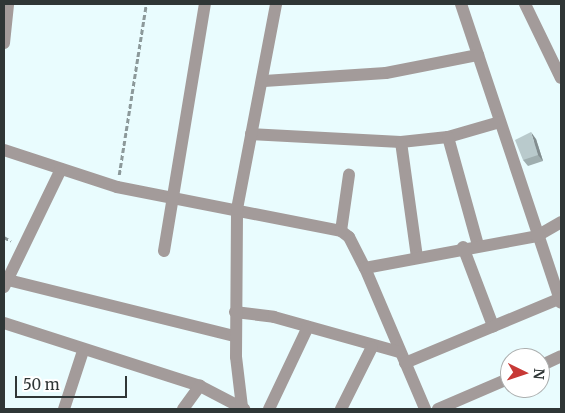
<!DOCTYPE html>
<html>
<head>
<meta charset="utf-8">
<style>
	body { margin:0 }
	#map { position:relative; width:565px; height:413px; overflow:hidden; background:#e9fcfe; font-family:Merriweather,serif }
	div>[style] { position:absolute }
	.path>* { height:2.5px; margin-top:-1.25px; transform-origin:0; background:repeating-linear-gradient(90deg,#8c999a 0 5px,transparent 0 7.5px) }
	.minor>* { height:12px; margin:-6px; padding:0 6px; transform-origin:6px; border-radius:6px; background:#a39b9a }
	.wall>* { inset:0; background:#9faeaf }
	.shaded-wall>* { inset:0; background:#828d8f }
	.building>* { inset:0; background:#b9cacc }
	span { translate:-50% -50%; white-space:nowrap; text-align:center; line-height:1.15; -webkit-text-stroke:5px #fff; paint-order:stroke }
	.frame { position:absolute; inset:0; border:5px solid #2f3636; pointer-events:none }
	.north { position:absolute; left:500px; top:348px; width:50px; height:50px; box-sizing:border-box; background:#fff; border:1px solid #acafaf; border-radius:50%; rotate:94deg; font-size:14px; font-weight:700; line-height:20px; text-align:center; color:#2f3636 }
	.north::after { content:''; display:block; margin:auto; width:18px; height:22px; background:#c73936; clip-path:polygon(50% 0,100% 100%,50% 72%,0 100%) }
	.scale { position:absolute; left:15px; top:376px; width:112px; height:22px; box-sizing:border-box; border:2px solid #2f3636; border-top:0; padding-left:6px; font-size:15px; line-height:18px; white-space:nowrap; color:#2f3636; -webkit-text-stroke:4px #fff; paint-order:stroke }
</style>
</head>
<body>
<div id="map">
	<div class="path">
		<i style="left:119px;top:175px;width:173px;rotate:-81deg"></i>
		<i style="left:4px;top:237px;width:8px;rotate:30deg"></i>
	</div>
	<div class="minor">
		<i style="left:461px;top:4px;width:315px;rotate:71.5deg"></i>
		<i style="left:525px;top:4px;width:82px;rotate:64.1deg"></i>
		<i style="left:4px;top:43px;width:39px;rotate:-84deg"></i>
		<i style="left:264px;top:81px;width:122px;rotate:-3.8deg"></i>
		<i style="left:386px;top:73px;width:94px;rotate:-11.1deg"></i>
		<i style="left:251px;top:134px;width:150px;rotate:3.1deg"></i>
		<i style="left:401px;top:142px;width:47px;rotate:-6.1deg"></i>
		<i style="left:448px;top:137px;width:54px;rotate:-16.1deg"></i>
		<i style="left:448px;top:137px;width:112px;rotate:74.5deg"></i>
		<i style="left:401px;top:142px;width:116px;rotate:82.1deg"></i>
		<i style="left:4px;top:150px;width:119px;rotate:18.1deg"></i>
		<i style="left:117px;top:187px;width:228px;rotate:11.1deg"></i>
		<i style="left:341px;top:231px;width:10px;rotate:37deg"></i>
		<i style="left:349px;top:237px;width:35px;rotate:63deg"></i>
		<i style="left:365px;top:268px;width:153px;rotate:66.9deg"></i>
		<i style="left:341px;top:231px;width:57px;rotate:-81.9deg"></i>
		<i style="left:463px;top:247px;width:85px;rotate:69.2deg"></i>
		<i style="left:164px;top:251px;width:250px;rotate:-80.6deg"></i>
		<i style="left:365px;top:268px;width:175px;rotate:-10.5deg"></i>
		<i style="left:537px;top:236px;width:28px;rotate:-30deg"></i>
		<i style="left:8px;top:280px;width:234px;rotate:13.9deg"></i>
		<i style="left:4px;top:287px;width:131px;rotate:-64.2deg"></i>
		<i style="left:235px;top:312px;width:39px;rotate:7deg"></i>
		<i style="left:274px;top:317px;width:130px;rotate:15.6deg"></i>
		<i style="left:4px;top:323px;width:206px;rotate:17.8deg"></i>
		<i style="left:200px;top:386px;width:50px;rotate:27.6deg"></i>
		<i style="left:405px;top:363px;width:169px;rotate:-22.6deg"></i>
		<i style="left:540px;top:366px;width:23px;rotate:-25deg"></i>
		<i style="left:242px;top:407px;width:50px;rotate:-96.8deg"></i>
		<i style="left:236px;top:357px;width:148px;rotate:-89.6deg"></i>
		<i style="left:237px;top:209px;width:209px;rotate:-79.2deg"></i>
		<i style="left:64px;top:409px;width:61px;rotate:-71.9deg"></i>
		<i style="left:183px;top:409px;width:29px;rotate:-54deg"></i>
		<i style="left:269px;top:409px;width:91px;rotate:-64.6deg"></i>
		<i style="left:341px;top:409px;width:69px;rotate:-63.4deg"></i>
		<i style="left:438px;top:409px;width:78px;rotate:-23.3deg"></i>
	</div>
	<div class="wall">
		<i style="clip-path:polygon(536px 139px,543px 161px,528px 166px,523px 160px)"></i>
	</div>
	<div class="shaded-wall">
		<i style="clip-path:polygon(531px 132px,536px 139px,543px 161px,538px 155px)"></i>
	</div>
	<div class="building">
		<i style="clip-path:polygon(531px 132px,538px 155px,523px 160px,515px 140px)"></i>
	</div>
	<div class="frame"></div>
	<div class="north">N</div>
	<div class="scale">50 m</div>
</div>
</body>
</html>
